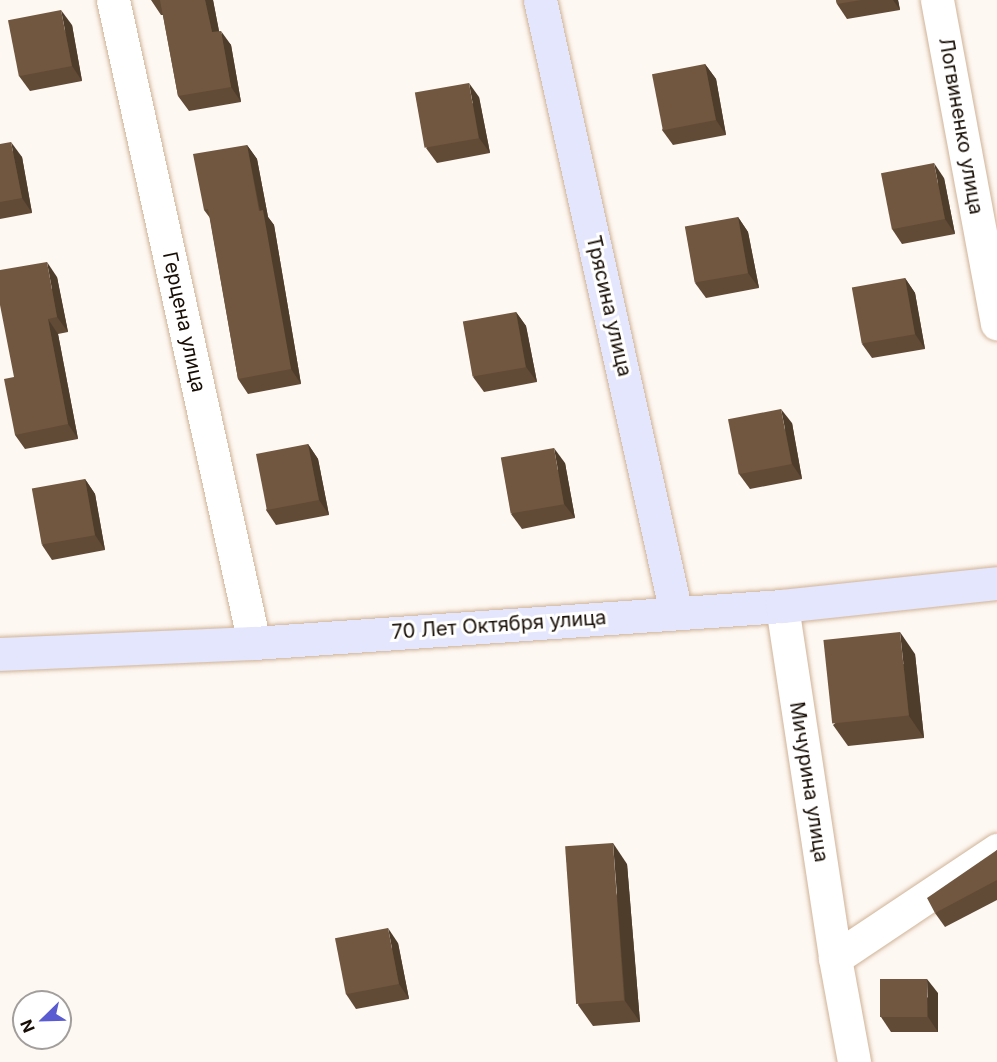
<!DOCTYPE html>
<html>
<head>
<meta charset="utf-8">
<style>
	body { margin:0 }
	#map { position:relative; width:997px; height:1062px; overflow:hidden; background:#fef8f2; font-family:Inter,sans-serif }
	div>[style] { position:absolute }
	.roads { filter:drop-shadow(0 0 2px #cfb297) drop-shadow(0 0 2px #cfb297) }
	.street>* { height:33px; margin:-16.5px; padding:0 16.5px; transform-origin:16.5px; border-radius:16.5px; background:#fff }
	.secondary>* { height:33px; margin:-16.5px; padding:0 16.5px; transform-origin:16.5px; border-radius:16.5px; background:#e3e6fc }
	.wall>* { inset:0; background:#614b36 }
	.shaded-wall>* { inset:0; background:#4f3d2c }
	.building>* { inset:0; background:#71573f; transform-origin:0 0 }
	span { translate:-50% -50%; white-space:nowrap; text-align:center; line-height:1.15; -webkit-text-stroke:6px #fff; paint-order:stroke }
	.street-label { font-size:20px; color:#170d04 }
	.north { position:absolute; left:12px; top:990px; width:60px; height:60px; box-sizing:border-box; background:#fff; border:2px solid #a29e9b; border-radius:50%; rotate:247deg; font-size:16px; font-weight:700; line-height:24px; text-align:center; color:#170d04 }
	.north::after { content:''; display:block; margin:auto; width:21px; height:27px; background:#5a5ad1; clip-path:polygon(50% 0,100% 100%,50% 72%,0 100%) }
</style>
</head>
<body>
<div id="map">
	<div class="roads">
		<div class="street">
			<i style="left:113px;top:0;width:658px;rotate:77.63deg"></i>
			<i style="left:937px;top:0;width:329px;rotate:79.5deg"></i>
			<i style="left:782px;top:606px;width:356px;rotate:81.4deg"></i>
			<i style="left:835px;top:958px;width:106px;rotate:79.6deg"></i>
			<i style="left:835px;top:958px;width:195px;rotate:-33.7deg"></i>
		</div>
		<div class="secondary">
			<i style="left:540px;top:0;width:628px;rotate:77.49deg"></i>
			<i style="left:0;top:654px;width:254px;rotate:-2.5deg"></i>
			<i style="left:254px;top:643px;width:529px;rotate:-4.01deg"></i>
			<i style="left:782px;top:606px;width:216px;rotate:-6.1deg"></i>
		</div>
	</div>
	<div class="wall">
		<i style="clip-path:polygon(151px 0,213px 0,219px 31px,231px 45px,241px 102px,189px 111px,178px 96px,163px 15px,161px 15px)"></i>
		<i style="clip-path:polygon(836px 0,898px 0,900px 10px,847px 19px,837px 4px)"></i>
		<i style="clip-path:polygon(72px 25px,82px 81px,30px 91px,19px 76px)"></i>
		<i style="clip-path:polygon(705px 64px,716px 79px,726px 135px,673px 145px,662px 130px)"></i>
		<i style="clip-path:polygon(479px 97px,490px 153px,437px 163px,426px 148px)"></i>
		<i style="clip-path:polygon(0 144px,22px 157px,32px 213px,0 219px)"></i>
		<i style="clip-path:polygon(247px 145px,257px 159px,268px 217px,274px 225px,301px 384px,248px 394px,238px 379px,210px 218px,204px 210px)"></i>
		<i style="clip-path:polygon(944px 178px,955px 234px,902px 244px,892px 229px)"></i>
		<i style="clip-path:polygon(738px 217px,748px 232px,759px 288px,706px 298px,695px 283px)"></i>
		<i style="clip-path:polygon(57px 277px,68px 332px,58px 334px,78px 439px,25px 449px,15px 435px,14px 377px)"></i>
		<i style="clip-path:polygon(905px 278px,915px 293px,925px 349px,872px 358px,862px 344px)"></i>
		<i style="clip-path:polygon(516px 312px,526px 326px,537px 382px,484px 392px,473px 377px)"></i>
		<i style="clip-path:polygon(792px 423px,802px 479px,750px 489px,739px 474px)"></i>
		<i style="clip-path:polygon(308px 444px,318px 459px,329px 515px,276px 525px,266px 510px)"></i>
		<i style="clip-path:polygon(565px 463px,575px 518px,522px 529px,511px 514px)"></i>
		<i style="clip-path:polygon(85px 479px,95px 494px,105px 550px,52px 560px,42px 545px)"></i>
		<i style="clip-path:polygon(915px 654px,924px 738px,848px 746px,833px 725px)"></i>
		<i style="clip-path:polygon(997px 850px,997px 900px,945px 927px,935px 913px)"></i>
		<i style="clip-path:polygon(627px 864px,640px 1022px,593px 1026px,578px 1005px)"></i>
		<i style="clip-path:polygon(398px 943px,409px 999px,356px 1009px,346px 994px)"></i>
		<i style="clip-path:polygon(938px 993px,938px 1032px,891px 1032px,881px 1017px)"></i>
	</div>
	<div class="shaded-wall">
		<i style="clip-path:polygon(205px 0,213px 0,222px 47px,212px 32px)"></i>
		<i style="clip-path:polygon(893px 0,898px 0,900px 10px)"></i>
		<i style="clip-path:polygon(61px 10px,72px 25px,82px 81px,72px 66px)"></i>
		<i style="clip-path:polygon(221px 31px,231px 45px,241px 102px,231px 87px)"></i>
		<i style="clip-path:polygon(705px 64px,716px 79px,726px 135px,716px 120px)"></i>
		<i style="clip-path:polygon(469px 83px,479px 97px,490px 153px,479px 138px)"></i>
		<i style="clip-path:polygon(11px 142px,22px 157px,32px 213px,22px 198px)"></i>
		<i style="clip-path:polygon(247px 145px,257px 159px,268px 217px,274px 225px,301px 384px,291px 369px)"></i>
		<i style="clip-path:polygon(934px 163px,944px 178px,955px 234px,945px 219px)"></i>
		<i style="clip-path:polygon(738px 217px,748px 232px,759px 288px,748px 273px)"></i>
		<i style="clip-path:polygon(47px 262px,57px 277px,68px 332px,57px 317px)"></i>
		<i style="clip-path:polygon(905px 278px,915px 293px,925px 349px,915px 334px)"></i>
		<i style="clip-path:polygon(516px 312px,526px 326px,537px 382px,526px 367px)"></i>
		<i style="clip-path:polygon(48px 319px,58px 334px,78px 439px,68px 424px)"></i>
		<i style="clip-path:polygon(781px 409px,792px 423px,802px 479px,792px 464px)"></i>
		<i style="clip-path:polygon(308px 444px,318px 459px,329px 515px,319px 500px)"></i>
		<i style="clip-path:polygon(554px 448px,565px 463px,575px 518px,564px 504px)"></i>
		<i style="clip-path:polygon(85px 479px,95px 494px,105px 550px,95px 535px)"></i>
		<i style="clip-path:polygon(900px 632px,915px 654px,924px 738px,909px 716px)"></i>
		<i style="clip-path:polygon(613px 843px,627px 864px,640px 1022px,625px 1001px)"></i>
		<i style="clip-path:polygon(388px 928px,398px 943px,409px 999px,399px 984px)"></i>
		<i style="clip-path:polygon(927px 979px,938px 993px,938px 1032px,928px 1017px)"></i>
	</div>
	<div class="building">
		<i style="clip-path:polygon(160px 0,205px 0,212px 32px,221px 31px,231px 87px,178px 96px)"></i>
		<i style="clip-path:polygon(836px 0,861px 0,837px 4px)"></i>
		<i style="left:61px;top:10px;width:57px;height:54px;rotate:79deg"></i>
		<i style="left:705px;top:64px;width:57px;height:54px;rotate:79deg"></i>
		<i style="left:469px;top:83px;width:56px;height:55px;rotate:80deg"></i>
		<i style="clip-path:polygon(11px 142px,22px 198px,0 202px,0 144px)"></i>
		<i style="clip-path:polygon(247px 145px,259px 211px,263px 210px,291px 369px,238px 379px,208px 209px,204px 210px,193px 154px)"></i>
		<i style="left:934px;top:163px;width:57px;height:54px;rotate:79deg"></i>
		<i style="left:738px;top:217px;width:57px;height:54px;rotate:80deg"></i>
		<i style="clip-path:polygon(47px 262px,57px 317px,48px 319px,68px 424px,15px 435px,4px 379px,14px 377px,0 305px,0 270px)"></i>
		<i style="left:905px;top:278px;width:57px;height:54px;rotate:80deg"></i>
		<i style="left:516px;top:312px;width:56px;height:54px;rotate:80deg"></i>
		<i style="left:781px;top:409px;width:56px;height:54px;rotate:79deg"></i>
		<i style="left:308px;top:444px;width:57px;height:53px;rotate:79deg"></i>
		<i style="left:554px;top:448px;width:57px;height:54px;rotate:80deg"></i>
		<i style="left:85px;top:479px;width:57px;height:54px;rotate:80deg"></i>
		<i style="left:900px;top:632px;width:84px;height:77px;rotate:84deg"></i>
		<i style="left:613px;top:843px;width:158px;height:48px;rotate:86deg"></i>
		<i style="clip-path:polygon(997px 850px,997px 880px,935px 913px,927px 898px)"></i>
		<i style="left:388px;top:928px;width:57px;height:54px;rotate:79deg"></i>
		<i style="left:880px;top:979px;width:47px;height:38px"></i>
	</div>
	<div class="street-label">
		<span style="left:961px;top:126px;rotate:80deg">Логвиненко улица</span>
		<span style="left:609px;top:306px;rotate:77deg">Трясина улица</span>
		<span style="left:184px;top:322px;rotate:78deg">Герцена улица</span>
		<span style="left:499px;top:625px;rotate:-4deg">70 Лет Октября улица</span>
		<span style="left:809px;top:782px;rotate:81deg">Мичурина улица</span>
	</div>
	<div class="north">N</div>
</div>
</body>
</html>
